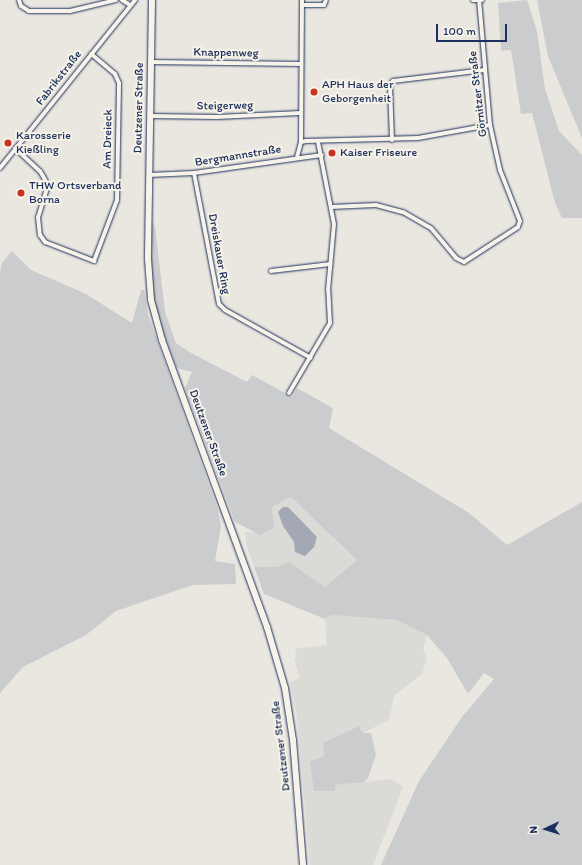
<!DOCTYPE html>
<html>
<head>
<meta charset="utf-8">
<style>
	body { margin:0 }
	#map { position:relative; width:582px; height:865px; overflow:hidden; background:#eae7e0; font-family:Itim,sans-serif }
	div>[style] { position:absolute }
	.built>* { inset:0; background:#dadad6 }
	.green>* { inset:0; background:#cbcccd }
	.water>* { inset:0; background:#a3a8b4 }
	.roads { filter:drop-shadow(0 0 1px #1b2f5e) drop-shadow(0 0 1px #1b2f5e) }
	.minor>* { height:4px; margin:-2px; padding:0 2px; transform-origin:2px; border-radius:2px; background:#f7f3e8 }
	.secondary>* { height:6px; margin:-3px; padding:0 3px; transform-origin:3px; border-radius:3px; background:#f7f3e8 }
	.dots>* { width:11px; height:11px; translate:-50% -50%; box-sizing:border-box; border:2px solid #f7f3e8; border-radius:50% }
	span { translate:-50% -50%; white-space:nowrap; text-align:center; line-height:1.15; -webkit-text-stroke:4px #f7f3e8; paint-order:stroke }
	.street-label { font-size:12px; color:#1b2f5e }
	.poi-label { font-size:12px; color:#1b2f5e }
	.left { translate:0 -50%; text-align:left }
	.north { position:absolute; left:526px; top:809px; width:40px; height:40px; -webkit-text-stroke:3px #f7f3e8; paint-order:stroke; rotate:266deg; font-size:11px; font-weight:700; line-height:16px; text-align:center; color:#1b2f5e }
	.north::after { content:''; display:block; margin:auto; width:14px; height:18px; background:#1b2f5e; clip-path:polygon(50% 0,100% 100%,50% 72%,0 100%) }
	.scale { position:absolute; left:436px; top:24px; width:71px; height:18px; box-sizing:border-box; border:2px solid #1b2f5e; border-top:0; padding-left:5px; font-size:12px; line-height:14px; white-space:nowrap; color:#1b2f5e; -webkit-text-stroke:3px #f7f3e8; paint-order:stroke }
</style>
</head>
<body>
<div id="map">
	<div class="built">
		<i style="clip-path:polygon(291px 497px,358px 560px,325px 587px,289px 562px,278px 567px,254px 567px,246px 544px,245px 532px,256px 533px,272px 507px)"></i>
		<i style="clip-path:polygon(332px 615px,397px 620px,427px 635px,423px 649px,427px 658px,422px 674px,394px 696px,389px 720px,363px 733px,359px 726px,323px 743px,324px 756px,335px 785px,391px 779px,403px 787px,373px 865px,310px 865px,297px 717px,290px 682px,300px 678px,294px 659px,297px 658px,295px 649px,327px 645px,325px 619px)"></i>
	</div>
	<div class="green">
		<i style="clip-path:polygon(527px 0,537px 31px,545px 89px,559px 131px,582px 155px,582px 218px,562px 218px,555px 203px,532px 113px,521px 114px,511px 50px,501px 51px,498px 3px)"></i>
		<i style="clip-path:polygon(537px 0,582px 0,582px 138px,548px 56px)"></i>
		<i style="clip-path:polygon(151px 221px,155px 227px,165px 312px,176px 343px,191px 353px,247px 382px,252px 375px,292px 397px,297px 388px,333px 408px,329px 428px,469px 513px,507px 545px,582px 502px,582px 865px,381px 865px,419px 781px,462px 717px,494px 679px,484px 673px,468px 694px,447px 658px,427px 635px,397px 620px,332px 615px,325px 619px,264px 594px,254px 567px,278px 567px,289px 562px,325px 587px,357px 560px,291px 497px,272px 507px,274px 528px,260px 535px,235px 522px,185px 388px,192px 372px,177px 368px,159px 322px,152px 297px)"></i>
		<i style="clip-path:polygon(12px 251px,31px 270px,86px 294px,132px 323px,141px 290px,144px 290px,148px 315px,218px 510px,221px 526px,215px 561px,235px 564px,236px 584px,193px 585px,116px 611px,86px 635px,23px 667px,0 693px,0 272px,2px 263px)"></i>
		<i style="clip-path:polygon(359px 726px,363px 733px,371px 733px,376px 755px,368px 778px,364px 782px,335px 785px,335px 791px,314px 791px,310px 762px,324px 756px,323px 743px)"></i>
	</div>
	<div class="water">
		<i style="clip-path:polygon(283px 507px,288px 507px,317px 537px,314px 547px,305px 556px,295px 552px,294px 542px,283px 526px,278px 512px)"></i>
	</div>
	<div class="roads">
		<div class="minor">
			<i style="left:19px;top:0;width:6px;rotate:72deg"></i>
			<i style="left:21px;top:6px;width:9px;rotate:32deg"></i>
			<i style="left:29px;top:11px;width:41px"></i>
			<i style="left:70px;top:11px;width:47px;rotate:-13.4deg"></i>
			<i style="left:122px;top:0;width:9px;rotate:32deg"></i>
			<i style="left:473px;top:0;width:9px"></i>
			<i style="left:302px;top:5px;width:22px"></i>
			<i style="left:324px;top:5px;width:5px;rotate:-68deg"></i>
			<i style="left:151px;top:62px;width:150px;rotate:0.8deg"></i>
			<i style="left:150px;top:116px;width:67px;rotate:0.9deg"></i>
			<i style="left:217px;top:117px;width:83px;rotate:-2.8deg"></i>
			<i style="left:392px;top:140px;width:54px;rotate:-92.1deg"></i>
			<i style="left:390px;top:86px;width:6px;rotate:-59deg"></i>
			<i style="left:393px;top:81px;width:92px;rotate:-6.9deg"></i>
			<i style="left:301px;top:142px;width:142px;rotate:-89.6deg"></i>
			<i style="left:15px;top:148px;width:34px;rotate:43deg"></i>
			<i style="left:40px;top:171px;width:16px;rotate:60deg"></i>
			<i style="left:48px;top:185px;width:34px;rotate:107deg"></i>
			<i style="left:38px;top:217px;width:18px;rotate:84deg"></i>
			<i style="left:40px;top:235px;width:9px;rotate:54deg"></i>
			<i style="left:45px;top:242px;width:53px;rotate:21.2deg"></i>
			<i style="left:94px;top:261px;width:65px;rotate:-69.3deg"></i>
			<i style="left:117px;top:200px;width:117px;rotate:-89deg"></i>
			<i style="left:119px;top:83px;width:10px;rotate:-114deg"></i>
			<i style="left:115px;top:74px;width:31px;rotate:-140deg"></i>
			<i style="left:297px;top:157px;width:16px;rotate:-75deg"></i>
			<i style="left:301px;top:142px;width:5px;rotate:-11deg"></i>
			<i style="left:306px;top:141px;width:112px;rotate:-1.5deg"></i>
			<i style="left:418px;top:138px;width:73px;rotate:-10.2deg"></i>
			<i style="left:0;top:168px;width:216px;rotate:-51.2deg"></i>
			<i style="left:194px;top:173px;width:133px;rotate:79.2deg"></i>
			<i style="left:219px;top:304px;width:8px;rotate:45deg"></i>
			<i style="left:225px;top:310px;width:98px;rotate:29.2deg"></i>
			<i style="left:149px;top:175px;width:45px;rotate:-2.5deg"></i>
			<i style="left:194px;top:173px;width:129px;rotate:-8deg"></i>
			<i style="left:331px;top:207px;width:45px;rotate:-2.5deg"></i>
			<i style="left:376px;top:205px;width:28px;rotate:15deg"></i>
			<i style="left:403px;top:212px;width:32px;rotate:30deg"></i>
			<i style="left:431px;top:228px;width:39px;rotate:50deg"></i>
			<i style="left:456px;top:258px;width:9px;rotate:27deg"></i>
			<i style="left:464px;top:262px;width:64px;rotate:-32.9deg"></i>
			<i style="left:518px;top:227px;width:6px;rotate:-72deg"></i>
			<i style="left:520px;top:221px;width:55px;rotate:-111.4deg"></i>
			<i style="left:500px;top:170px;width:46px;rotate:-102.5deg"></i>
			<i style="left:490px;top:125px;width:125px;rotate:-95deg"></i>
			<i style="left:271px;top:271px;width:60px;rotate:-6.7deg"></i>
			<i style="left:289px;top:393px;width:81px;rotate:-59.6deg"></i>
			<i style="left:330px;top:323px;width:33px;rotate:-93deg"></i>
			<i style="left:328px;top:290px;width:66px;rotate:-84.8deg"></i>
			<i style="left:334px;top:224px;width:84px;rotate:-101deg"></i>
		</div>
		<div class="secondary">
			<i style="left:152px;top:0;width:259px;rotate:90.9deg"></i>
			<i style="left:148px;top:259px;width:41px;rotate:85.8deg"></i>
			<i style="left:151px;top:300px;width:41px;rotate:74.6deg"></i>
			<i style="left:162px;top:340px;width:306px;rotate:69.9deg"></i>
			<i style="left:267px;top:627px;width:64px;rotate:73.6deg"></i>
			<i style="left:285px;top:688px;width:53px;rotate:81.3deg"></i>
			<i style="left:293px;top:740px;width:125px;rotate:85.4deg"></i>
		</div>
	</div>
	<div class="dots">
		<i style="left:314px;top:92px;background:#c8321e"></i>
		<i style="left:8px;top:143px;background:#c8321e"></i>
		<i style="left:332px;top:153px;background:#c8321e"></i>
		<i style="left:21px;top:193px;background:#c8321e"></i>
	</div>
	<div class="street-label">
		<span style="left:226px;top:53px;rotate:1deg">Knappenweg</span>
		<span style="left:59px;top:78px;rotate:-52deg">Fabrikstraße</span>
		<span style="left:478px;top:94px;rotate:-97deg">Görnitzer Straße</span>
		<span style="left:225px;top:106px;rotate:-1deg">Steigerweg</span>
		<span style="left:139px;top:108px;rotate:-89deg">Deutzener Straße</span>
		<span style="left:108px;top:139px;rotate:-89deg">Am Dreieck</span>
		<span style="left:238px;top:156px;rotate:-9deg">Bergmannstraße</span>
		<span style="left:219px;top:254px;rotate:80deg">Dreiskauer Ring</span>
		<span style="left:208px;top:433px;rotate:70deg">Deutzener Straße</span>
		<span style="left:281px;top:746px;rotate:-97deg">Deutzener Straße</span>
	</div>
	<div class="poi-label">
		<span class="left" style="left:322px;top:92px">APH Haus der<br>Geborgenheit</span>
		<span class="left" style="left:16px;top:143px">Karosserie<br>Kießling</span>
		<span class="left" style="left:340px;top:153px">Kaiser Friseure</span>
		<span class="left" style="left:29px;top:193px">THW Ortsverband<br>Borna</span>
	</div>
	<div class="north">N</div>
	<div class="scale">100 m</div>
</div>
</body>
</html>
